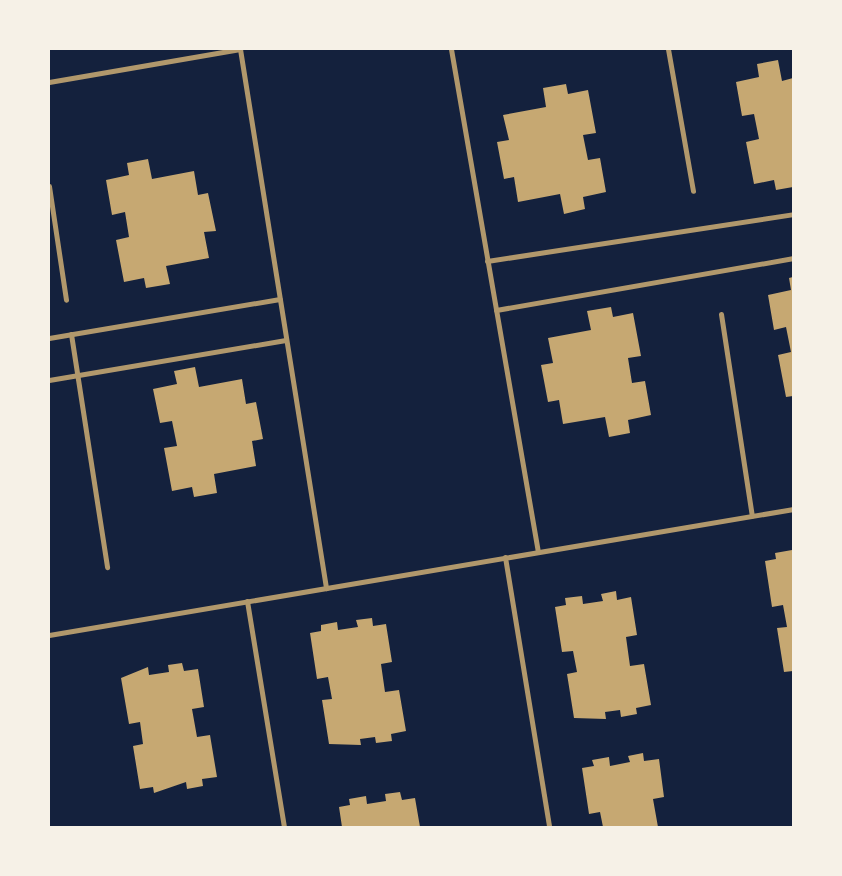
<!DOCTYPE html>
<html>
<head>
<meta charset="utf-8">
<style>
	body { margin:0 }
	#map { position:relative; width:842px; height:876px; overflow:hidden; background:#14213d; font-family:"Golos Text",sans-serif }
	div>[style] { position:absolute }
	.building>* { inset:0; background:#c6a872 }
	.minor>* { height:5px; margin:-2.5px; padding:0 2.5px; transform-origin:2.5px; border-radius:2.5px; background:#b1986c }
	span { translate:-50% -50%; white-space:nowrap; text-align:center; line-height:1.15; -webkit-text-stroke:5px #f6f1e7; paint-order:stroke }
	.frame { position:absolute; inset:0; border:50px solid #f6f1e7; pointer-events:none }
</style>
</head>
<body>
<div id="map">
	<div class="building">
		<i style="clip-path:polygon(778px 60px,782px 81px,793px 78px,793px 187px,776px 190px,774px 180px,754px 184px,746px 142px,759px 139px,754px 114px,742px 116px,736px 82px,759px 77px,757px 64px)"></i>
		<i style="clip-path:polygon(566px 84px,568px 94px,588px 90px,596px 133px,583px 135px,588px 160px,600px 158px,606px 192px,583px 197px,585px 209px,564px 214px,560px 194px,518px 202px,514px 177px,504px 179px,497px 142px,509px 140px,503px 115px,546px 107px,543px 88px)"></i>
		<i style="clip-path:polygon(148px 159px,152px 179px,194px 171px,198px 195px,208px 193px,216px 231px,204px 232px,209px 258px,166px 266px,170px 284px,146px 288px,144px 278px,124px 282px,116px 240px,129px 237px,125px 212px,112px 215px,106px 180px,129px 175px,127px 163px)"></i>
		<i style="clip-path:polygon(793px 277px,793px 396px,786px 397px,778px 355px,791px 352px,786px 327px,774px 330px,768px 295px,791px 290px,789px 278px)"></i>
		<i style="clip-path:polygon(611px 307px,613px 317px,633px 313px,641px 356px,628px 358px,632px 383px,645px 381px,651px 415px,628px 420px,630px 433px,609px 437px,605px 417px,563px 424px,559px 400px,548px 402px,541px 365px,553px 363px,548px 338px,591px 330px,587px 311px)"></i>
		<i style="clip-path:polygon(195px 367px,199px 387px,242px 379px,246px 404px,256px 402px,263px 439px,252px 441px,256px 466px,214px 474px,217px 493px,194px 497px,192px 487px,172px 491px,164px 448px,177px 446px,172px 421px,160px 423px,153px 389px,177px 384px,174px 371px)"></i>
		<i style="clip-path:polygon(792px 550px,793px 671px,784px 672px,777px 628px,787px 627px,783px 605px,772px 607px,765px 561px,776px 559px,775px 553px)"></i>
		<i style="clip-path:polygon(616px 591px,617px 600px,631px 597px,637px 635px,626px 637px,630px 666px,644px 664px,651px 705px,636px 708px,637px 714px,621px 717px,620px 710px,605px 712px,606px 719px,574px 718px,567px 674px,577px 672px,573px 651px,562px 652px,555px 607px,566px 605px,565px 598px,582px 596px,583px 604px,603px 601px,601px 594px)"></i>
		<i style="clip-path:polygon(372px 618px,373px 626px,386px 624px,392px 662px,381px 664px,385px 692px,399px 690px,406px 731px,391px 734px,392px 741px,376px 743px,375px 737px,360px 739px,361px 745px,329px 744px,322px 700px,332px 699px,328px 677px,317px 679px,310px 633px,321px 631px,321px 625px,337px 622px,338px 630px,358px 627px,356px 620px)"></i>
		<i style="clip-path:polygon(182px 663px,184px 671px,198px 669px,204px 707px,192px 709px,197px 737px,210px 735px,217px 777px,202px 779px,203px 786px,187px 789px,186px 782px,154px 793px,153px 787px,140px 789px,133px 746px,143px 744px,140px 722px,129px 724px,121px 678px,148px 667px,149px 675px,169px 672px,168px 665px)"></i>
		<i style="clip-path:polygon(643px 753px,644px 761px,659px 759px,664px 797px,653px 799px,658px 827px,603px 827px,600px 812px,589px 814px,582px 768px,594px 766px,592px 760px,609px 757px,610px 766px,630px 762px,628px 756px)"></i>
		<i style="clip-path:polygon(400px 792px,402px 800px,415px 798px,420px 827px,342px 827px,339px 807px,350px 805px,349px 799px,366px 796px,367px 804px,386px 801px,385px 794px)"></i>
	</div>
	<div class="minor">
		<i style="left:240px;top:49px;width:546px;rotate:80.93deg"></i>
		<i style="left:451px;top:49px;width:510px;rotate:80.19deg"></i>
		<i style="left:668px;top:49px;width:144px;rotate:80deg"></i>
		<i style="left:49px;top:82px;width:194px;rotate:-9.8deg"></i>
		<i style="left:49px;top:186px;width:115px;rotate:81.5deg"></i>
		<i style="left:487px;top:261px;width:310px;rotate:-8.7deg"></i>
		<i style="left:496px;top:310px;width:302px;rotate:-9.9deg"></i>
		<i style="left:721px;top:314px;width:204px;rotate:81.3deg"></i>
		<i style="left:71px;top:334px;width:236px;rotate:81.2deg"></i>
		<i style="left:49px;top:338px;width:234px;rotate:-9.6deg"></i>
		<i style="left:49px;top:380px;width:240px;rotate:-9.6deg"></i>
		<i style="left:505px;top:557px;width:274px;rotate:80.7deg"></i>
		<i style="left:247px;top:601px;width:229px;rotate:80.7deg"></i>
		<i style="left:49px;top:635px;width:755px;rotate:-9.61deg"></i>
	</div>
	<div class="frame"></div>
</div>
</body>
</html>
